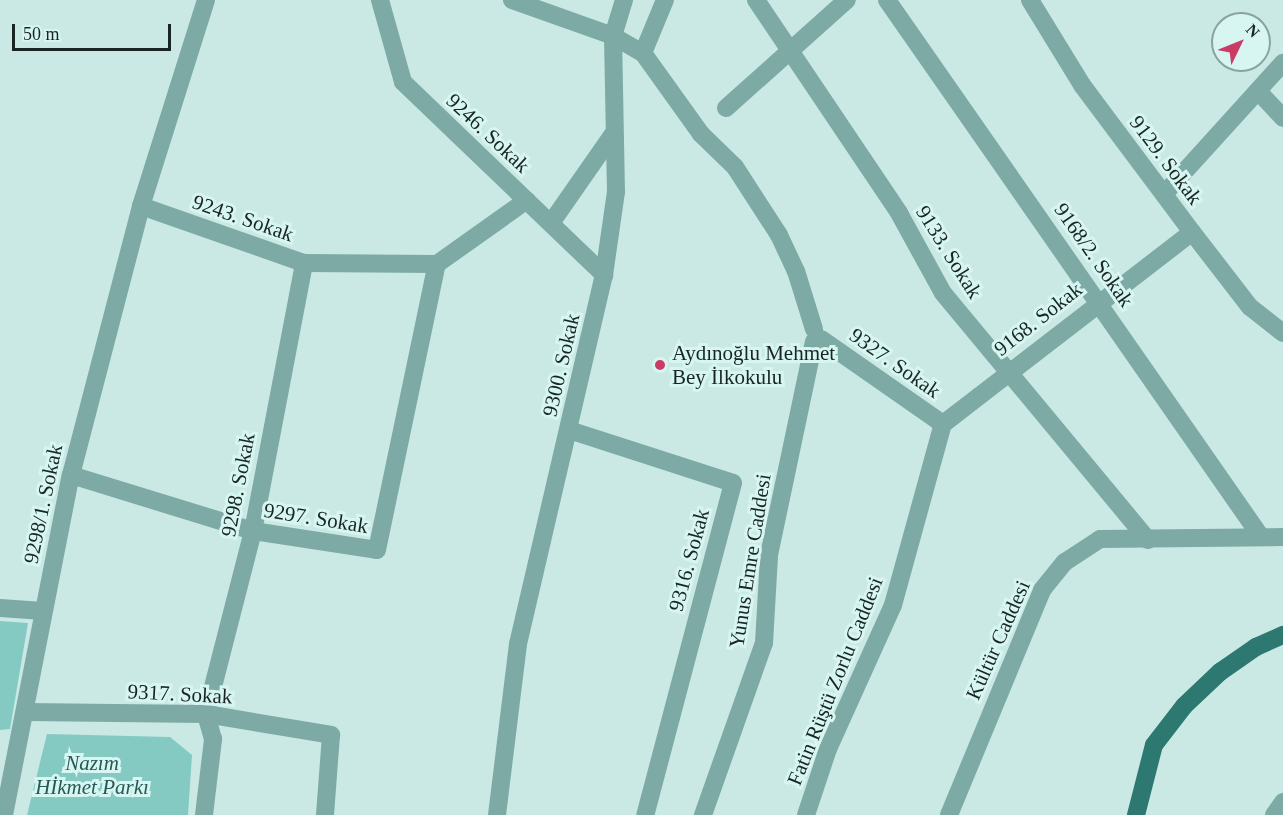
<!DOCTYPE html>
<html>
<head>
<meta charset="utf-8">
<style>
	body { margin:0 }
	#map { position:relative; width:1283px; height:815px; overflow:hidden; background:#cae9e5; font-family:"Times New Roman",serif }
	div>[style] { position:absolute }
	.green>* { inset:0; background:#84cac3 }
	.minor>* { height:18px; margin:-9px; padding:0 9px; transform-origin:9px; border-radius:9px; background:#7daaa5 }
	.major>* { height:18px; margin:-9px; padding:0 9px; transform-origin:9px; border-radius:9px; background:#2d7871 }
	.dots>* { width:16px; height:16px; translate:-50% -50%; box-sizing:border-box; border:3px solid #d7f6f2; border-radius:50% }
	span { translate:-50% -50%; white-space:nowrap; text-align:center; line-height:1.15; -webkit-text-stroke:6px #d7f6f2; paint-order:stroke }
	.street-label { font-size:21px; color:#192523 }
	.poi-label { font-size:21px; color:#192523 }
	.left { translate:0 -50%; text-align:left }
	.park-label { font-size:21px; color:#265a55; font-style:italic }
	.north { position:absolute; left:1211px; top:12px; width:60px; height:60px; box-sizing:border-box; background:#d7f6f2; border:2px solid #8ba29f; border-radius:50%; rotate:47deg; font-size:16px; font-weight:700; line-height:24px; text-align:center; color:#192523 }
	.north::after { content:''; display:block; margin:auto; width:21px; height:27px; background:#ca3c65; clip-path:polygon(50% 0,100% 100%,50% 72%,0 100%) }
	.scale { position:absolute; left:12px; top:24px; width:159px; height:27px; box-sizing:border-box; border:3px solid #192523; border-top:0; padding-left:8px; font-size:18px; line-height:21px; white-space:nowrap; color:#192523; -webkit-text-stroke:4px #d7f6f2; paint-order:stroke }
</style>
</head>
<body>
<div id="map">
	<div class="green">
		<i style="clip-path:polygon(0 621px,28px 623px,10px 729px,0 730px)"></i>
		<i style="clip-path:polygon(47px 734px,170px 737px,192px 755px,188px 815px,27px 815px)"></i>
	</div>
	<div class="minor">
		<i style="left:206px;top:0;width:216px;rotate:107.5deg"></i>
		<i style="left:141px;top:206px;width:173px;rotate:19.3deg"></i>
		<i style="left:304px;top:263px;width:133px;rotate:0.4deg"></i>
		<i style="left:437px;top:264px;width:110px;rotate:-35.4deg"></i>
		<i style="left:380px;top:0;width:85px;rotate:74.3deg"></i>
		<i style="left:403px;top:82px;width:279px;rotate:43.8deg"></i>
		<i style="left:512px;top:0;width:107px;rotate:19.6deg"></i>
		<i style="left:613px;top:36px;width:34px;rotate:30deg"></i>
		<i style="left:643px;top:53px;width:100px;rotate:54.4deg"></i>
		<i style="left:701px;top:134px;width:47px;rotate:44.1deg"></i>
		<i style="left:735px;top:167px;width:81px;rotate:57.1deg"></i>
		<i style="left:779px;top:235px;width:40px;rotate:65deg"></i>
		<i style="left:796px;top:271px;width:61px;rotate:72.8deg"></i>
		<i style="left:756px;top:0;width:257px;rotate:56.1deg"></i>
		<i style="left:899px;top:213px;width:91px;rotate:61.2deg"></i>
		<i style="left:943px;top:293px;width:321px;rotate:50.3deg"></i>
		<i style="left:887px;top:0;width:654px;rotate:55.14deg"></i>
		<i style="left:1030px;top:0;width:100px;rotate:58.5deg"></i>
		<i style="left:1082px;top:85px;width:184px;rotate:53.2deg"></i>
		<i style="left:1192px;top:232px;width:95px;rotate:52.3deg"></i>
		<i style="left:1250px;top:307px;width:42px;rotate:38.2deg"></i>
		<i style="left:643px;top:53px;width:57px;rotate:-67.5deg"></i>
		<i style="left:1258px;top:91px;width:37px;rotate:47deg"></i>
		<i style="left:726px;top:108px;width:162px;rotate:-41.8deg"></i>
		<i style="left:1165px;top:193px;width:176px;rotate:-47.8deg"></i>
		<i style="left:551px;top:223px;width:108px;rotate:-55.1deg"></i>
		<i style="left:821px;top:339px;width:149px;rotate:34.9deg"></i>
		<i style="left:943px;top:424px;width:314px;rotate:-37.6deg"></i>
		<i style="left:569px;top:430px;width:172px;rotate:17.9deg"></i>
		<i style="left:733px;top:483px;width:343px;rotate:104.8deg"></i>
		<i style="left:71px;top:475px;width:190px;rotate:17.1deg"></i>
		<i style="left:253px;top:531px;width:125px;rotate:8.7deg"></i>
		<i style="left:377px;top:550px;width:292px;rotate:-78.2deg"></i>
		<i style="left:0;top:608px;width:43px;rotate:4deg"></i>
		<i style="left:25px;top:712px;width:181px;rotate:0.6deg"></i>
		<i style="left:206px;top:714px;width:127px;rotate:9.5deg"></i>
		<i style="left:331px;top:735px;width:80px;rotate:94.3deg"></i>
		<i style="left:4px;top:815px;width:347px;rotate:-78.9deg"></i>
		<i style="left:71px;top:475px;width:278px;rotate:-75.4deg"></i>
		<i style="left:204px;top:815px;width:77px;rotate:-83.2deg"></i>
		<i style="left:213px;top:739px;width:26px;rotate:-106deg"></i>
		<i style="left:206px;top:714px;width:189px;rotate:-75.6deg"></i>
		<i style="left:253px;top:531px;width:273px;rotate:-79.2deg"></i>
		<i style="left:497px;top:815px;width:172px;rotate:-83deg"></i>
		<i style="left:518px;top:644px;width:379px;rotate:-76.9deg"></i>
		<i style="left:604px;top:275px;width:84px;rotate:-81.8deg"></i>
		<i style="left:616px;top:192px;width:156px;rotate:-91.1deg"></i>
		<i style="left:613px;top:36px;width:38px;rotate:-73deg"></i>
		<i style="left:703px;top:815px;width:182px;rotate:-70.5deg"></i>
		<i style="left:764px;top:643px;width:88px;rotate:-86.7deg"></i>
		<i style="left:769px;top:555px;width:218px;rotate:-78.1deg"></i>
		<i style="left:806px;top:815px;width:70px;rotate:-71.6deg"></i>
		<i style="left:828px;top:749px;width:158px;rotate:-65.7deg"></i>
		<i style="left:893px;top:605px;width:188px;rotate:-74.6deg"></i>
		<i style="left:949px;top:815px;width:243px;rotate:-67.5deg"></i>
		<i style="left:1042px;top:590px;width:36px;rotate:-51deg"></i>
		<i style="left:1065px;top:562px;width:42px;rotate:-33.3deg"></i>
		<i style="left:1100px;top:539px;width:183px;rotate:-0.6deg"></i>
		<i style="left:1274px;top:815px;width:16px;rotate:-55deg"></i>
	</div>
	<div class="major">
		<i style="left:1136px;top:815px;width:72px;rotate:-75.6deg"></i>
		<i style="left:1154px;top:745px;width:49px;rotate:-52.4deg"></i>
		<i style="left:1184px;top:706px;width:50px;rotate:-43.4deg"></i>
		<i style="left:1220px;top:672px;width:44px;rotate:-34.8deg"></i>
		<i style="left:1256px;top:647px;width:30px;rotate:-24deg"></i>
	</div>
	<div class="dots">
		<i style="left:660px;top:365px;background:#ca3c65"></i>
	</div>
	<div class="street-label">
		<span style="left:488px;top:133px;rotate:43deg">9246. Sokak</span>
		<span style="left:1166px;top:160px;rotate:53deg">9129. Sokak</span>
		<span style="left:243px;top:218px;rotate:19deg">9243. Sokak</span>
		<span style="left:949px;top:252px;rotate:58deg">9133. Sokak</span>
		<span style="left:1094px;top:255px;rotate:55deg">9168/2. Sokak</span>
		<span style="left:1038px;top:319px;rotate:-38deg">9168. Sokak</span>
		<span style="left:895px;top:363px;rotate:35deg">9327. Sokak</span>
		<span style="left:561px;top:365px;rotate:-77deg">9300. Sokak</span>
		<span style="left:238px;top:485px;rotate:-79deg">9298. Sokak</span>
		<span style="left:43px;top:504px;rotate:-78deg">9298/1. Sokak</span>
		<span style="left:316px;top:518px;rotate:9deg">9297. Sokak</span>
		<span style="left:689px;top:560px;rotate:-75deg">9316. Sokak</span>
		<span style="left:750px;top:561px;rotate:-81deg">Yunus Emre Caddesi</span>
		<span style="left:998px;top:640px;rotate:-66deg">Kültür Caddesi</span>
		<span style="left:835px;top:681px;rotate:-68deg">Fatin Rüştü Zorlu Caddesi</span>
		<span style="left:180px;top:694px;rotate:3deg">9317. Sokak</span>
	</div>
	<div class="poi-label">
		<span class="left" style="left:672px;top:365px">Aydınoğlu Mehmet<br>Bey İlkokulu</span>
	</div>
	<div class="park-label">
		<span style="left:92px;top:775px">Nazım<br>Hİkmet Parkı</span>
	</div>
	<div class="north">N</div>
	<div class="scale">50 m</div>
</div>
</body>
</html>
